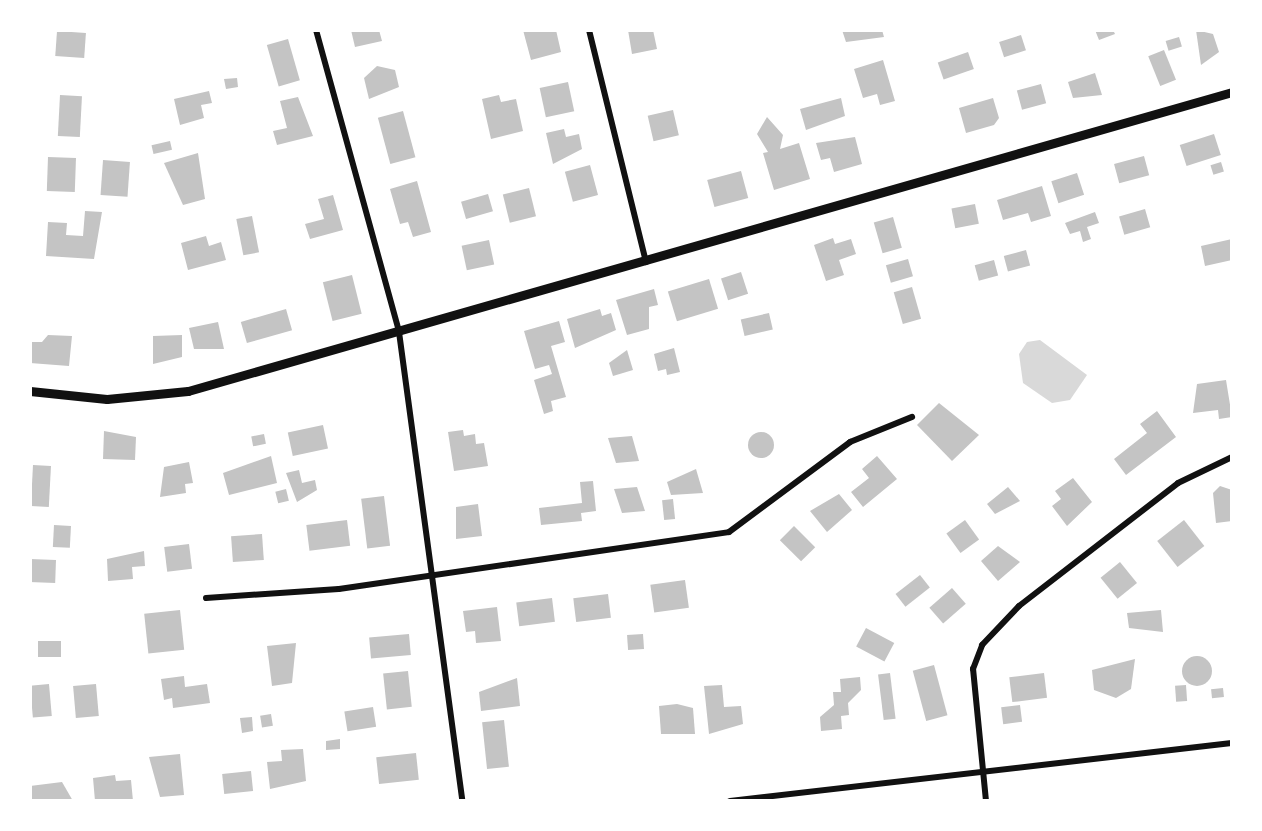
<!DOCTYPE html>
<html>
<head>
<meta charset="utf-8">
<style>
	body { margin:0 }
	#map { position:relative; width:1262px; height:831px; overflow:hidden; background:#fff; font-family:"Nunito Sans",sans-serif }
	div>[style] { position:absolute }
	.water>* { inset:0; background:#d9d9d9 }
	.building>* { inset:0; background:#c4c4c4; transform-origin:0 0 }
	.round { border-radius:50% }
	.minor>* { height:6px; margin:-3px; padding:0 3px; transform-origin:3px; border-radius:3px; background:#111 }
	.tertiary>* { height:9px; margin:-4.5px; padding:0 4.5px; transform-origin:4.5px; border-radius:4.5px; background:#111 }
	span { translate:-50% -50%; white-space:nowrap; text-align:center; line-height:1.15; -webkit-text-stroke:9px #fff; paint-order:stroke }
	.frame { position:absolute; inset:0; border:32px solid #fff; pointer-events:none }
</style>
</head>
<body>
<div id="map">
	<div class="water">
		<i style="clip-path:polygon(1040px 340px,1087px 375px,1070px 400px,1052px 403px,1023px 383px,1019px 354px,1027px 342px)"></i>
	</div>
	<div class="building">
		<i style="clip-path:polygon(351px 30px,379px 30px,382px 41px,355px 47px)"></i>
		<i style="clip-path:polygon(523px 30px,556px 30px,561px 52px,531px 60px)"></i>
		<i style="clip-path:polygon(628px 30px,653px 30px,657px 49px,632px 54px)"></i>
		<i style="clip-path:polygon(842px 30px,882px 30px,884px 37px,846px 42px)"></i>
		<i style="clip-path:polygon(1095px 30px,1113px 30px,1115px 34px,1099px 40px)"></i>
		<i style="clip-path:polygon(1196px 30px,1213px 34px,1219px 52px,1201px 65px)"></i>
		<i style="left:57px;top:31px;width:29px;height:25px;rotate:4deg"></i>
		<i style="left:1021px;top:35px;width:16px;height:23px;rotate:72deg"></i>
		<i style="left:1179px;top:37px;width:10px;height:14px;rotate:73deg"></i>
		<i style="left:288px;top:39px;width:43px;height:22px;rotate:74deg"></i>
		<i style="left:1164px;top:50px;width:32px;height:17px;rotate:68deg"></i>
		<i style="left:968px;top:52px;width:18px;height:32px;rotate:71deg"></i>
		<i style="clip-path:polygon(883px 60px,895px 101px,880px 105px,877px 94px,863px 98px,854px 69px)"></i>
		<i style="clip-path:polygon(377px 66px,395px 70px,399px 87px,369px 99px,364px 78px)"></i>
		<i style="clip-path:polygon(1095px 73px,1102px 95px,1073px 98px,1068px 82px)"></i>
		<i style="clip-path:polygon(237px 78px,238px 87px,226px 89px,224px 79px)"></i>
		<i style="left:568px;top:82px;width:30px;height:29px;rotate:78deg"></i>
		<i style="left:1041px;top:84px;width:20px;height:25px;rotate:75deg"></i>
		<i style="clip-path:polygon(209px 91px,212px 103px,201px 105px,204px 118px,180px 125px,174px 99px)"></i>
		<i style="left:60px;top:95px;width:22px;height:41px;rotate:3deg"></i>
		<i style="clip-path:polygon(499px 95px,501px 102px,516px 99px,523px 131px,491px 139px,482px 99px)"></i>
		<i style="clip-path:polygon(298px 97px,313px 136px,277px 145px,273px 131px,287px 128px,280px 101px)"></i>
		<i style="clip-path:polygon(841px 98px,845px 116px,806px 130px,800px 109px)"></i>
		<i style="clip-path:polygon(993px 98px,999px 118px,994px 125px,966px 133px,959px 108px)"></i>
		<i style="left:673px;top:110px;width:26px;height:26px;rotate:77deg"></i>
		<i style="left:403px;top:111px;width:48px;height:26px;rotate:75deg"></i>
		<i style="clip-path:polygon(767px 117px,783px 135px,780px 149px,799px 143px,810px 179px,774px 190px,763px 153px,768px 152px,757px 134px)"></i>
		<i style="clip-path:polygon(564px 129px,566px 137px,579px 134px,582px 149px,553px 164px,546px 133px)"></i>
		<i style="left:1214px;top:134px;width:22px;height:36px;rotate:72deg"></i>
		<i style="clip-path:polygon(855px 137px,862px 164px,834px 172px,830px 158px,821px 160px,816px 143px)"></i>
		<i style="left:170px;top:141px;width:9px;height:19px;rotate:77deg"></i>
		<i style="clip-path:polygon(198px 153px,205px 199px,183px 205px,164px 163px)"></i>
		<i style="left:1144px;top:156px;width:20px;height:31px;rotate:75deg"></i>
		<i style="left:48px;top:157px;width:28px;height:34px;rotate:2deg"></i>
		<i style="left:103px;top:160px;width:27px;height:35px;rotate:4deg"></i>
		<i style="left:1221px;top:162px;width:10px;height:11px;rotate:73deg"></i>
		<i style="left:590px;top:165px;width:31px;height:26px;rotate:75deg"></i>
		<i style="left:741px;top:171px;width:28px;height:35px;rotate:75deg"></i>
		<i style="left:1077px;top:173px;width:23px;height:27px;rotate:72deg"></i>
		<i style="clip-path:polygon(417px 181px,431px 232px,413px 237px,408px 222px,400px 224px,390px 189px)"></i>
		<i style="clip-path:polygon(1042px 186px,1051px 216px,1031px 222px,1028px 213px,1003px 220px,997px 200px)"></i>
		<i style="left:529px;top:188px;width:29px;height:27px;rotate:76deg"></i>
		<i style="left:488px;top:194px;width:18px;height:28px;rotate:74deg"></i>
		<i style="clip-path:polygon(333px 195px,343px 230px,310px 239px,305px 224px,324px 219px,318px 199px)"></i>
		<i style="left:975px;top:204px;width:20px;height:24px;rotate:79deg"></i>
		<i style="left:1145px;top:209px;width:19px;height:27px;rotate:74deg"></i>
		<i style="clip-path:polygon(85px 211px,102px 212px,94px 259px,46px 256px,48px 222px,67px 223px,66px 235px,83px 236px)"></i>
		<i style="clip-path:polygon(1095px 212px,1099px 223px,1087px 227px,1091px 239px,1083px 242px,1080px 231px,1070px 234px,1065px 223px)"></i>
		<i style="left:252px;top:216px;width:37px;height:16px;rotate:79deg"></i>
		<i style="left:893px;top:217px;width:32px;height:20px;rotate:74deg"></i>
		<i style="clip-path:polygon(206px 236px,209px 246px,221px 242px,226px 260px,188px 270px,181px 243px)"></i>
		<i style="clip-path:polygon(833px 238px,835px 244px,851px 239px,856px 254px,839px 260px,844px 275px,826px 281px,814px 245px)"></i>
		<i style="clip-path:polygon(1232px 239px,1232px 260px,1205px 266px,1201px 246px)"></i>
		<i style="left:489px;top:240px;width:25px;height:28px;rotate:78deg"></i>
		<i style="left:1026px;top:250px;width:16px;height:23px;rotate:75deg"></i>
		<i style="left:908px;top:259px;width:18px;height:23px;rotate:74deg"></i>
		<i style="left:994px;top:260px;width:16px;height:20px;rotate:75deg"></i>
		<i style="left:741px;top:272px;width:23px;height:21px;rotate:72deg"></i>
		<i style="left:352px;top:275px;width:40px;height:30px;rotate:76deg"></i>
		<i style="left:709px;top:279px;width:31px;height:43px;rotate:73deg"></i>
		<i style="left:912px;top:287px;width:33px;height:19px;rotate:74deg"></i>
		<i style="clip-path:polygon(654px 289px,658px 305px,649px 307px,649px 329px,627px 335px,616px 300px)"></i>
		<i style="left:286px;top:309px;width:22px;height:47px;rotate:74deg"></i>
		<i style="clip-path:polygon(600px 309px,602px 316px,611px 313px,616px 330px,575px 348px,567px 319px)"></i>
		<i style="left:769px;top:313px;width:17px;height:29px;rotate:77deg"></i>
		<i style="clip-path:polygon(559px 321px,565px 342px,551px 346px,566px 397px,551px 401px,553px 411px,544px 414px,534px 380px,552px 374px,549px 365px,535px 369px,524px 331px)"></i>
		<i style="clip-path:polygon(218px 322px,224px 349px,194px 349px,189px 328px)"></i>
		<i style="clip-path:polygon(48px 335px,72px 336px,69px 366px,30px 363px,31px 342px,42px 342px)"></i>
		<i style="clip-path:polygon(182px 335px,182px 357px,153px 364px,153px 336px)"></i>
		<i style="clip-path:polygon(674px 348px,680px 372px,667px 375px,666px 369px,658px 371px,654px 354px)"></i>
		<i style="clip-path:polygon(627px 350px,633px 370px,613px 376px,609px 363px)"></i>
		<i style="clip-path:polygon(1226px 380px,1232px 417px,1219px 419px,1218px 410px,1193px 413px,1197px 384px)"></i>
		<i style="clip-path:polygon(939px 403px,979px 435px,952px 461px,917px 425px)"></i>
		<i style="clip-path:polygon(1157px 411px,1176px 437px,1126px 475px,1114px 459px,1147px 433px,1140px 424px)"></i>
		<i style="left:323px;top:425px;width:24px;height:36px;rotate:78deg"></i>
		<i style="clip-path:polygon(463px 430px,464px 436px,475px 434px,476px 444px,484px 443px,488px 466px,454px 471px,448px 432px)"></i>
		<i style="clip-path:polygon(104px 431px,136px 437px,135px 460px,103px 459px)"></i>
		<i class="round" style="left:748px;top:432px;width:26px;height:26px"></i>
		<i style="left:264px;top:434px;width:10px;height:13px;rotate:79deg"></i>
		<i style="clip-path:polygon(632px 436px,639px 461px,616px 463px,608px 438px)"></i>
		<i style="clip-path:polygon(271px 456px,277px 483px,229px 495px,223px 473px)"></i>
		<i style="clip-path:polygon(877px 456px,897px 479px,863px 507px,851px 492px,869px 478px,862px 469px)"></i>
		<i style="clip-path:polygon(189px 462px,193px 483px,185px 484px,186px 493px,160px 497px,164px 467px)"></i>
		<i style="left:33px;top:465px;width:18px;height:41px;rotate:3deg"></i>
		<i style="clip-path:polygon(696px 469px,703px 493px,671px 495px,667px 482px)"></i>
		<i style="clip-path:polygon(299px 470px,302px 483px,315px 480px,317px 490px,297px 502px,286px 473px)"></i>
		<i style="clip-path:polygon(1073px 478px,1092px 502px,1067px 526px,1052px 506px,1061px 499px,1055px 491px)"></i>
		<i style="clip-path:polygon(593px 481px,596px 511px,581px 513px,582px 521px,541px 525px,539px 508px,582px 503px,580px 482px)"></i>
		<i style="clip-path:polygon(1220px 486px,1232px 490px,1232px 521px,1216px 523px,1213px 493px)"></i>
		<i style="clip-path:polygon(637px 487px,645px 511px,622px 513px,614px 489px)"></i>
		<i style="clip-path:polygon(1008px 487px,1020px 501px,995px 514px,987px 504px)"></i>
		<i style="left:286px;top:489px;width:12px;height:11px;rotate:76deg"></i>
		<i style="clip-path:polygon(839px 494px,852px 510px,827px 532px,810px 511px)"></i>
		<i style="left:384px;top:496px;width:50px;height:23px;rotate:83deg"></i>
		<i style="left:673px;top:499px;width:20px;height:11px;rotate:84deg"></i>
		<i style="clip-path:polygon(478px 504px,482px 536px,456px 539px,456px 507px)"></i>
		<i style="left:347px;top:520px;width:26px;height:41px;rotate:83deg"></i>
		<i style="left:965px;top:520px;width:24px;height:23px;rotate:54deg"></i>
		<i style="left:1184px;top:520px;width:33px;height:34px;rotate:52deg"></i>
		<i style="left:54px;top:525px;width:17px;height:22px;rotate:3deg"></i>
		<i style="left:794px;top:526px;width:30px;height:20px;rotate:45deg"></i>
		<i style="left:262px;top:534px;width:26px;height:31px;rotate:86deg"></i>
		<i style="left:189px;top:544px;width:25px;height:25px;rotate:83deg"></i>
		<i style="clip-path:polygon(998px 546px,1020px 562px,998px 581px,981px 561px)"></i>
		<i style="clip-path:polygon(144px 551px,145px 566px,132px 567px,133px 579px,108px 581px,107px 559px)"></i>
		<i style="left:30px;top:559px;width:26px;height:23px;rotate:2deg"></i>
		<i style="left:1120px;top:562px;width:27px;height:25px;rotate:51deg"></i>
		<i style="left:920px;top:575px;width:16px;height:31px;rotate:52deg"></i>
		<i style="left:685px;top:580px;width:28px;height:35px;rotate:82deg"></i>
		<i style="left:952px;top:588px;width:21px;height:30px;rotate:49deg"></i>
		<i style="left:608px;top:594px;width:24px;height:35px;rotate:83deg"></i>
		<i style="left:552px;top:598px;width:24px;height:36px;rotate:83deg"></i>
		<i style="clip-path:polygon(497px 607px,501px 641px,476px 643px,475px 631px,466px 632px,463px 611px)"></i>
		<i style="left:180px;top:610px;width:40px;height:36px;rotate:84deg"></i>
		<i style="clip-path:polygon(1161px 610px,1163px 632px,1129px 628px,1127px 613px)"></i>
		<i style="left:866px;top:628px;width:32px;height:21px;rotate:28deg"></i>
		<i style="left:409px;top:634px;width:21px;height:40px;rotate:85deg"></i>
		<i style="left:643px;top:634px;width:15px;height:16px;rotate:86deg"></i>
		<i style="left:38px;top:641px;width:23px;height:16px"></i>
		<i style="clip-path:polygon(296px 643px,292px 683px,272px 686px,267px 646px)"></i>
		<i class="round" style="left:1182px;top:656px;width:30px;height:30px"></i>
		<i style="clip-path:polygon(1135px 659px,1131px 689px,1116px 698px,1094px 690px,1092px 670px)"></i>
		<i style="left:934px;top:665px;width:52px;height:22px;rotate:75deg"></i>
		<i style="left:408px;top:671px;width:36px;height:25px;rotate:84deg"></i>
		<i style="left:890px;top:673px;width:46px;height:12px;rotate:83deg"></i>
		<i style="left:1044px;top:673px;width:25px;height:35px;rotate:83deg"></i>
		<i style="clip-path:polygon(184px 676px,185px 687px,207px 684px,210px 703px,173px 708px,172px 698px,164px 700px,161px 679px)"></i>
		<i style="clip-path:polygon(860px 677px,861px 690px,848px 703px,849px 715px,841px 716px,842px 729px,821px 731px,820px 717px,834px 705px,833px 692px,841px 692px,840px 679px)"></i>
		<i style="clip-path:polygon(517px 678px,520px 706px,481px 711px,479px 692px)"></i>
		<i style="left:49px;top:684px;width:32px;height:19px;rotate:85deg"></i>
		<i style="left:96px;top:684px;width:32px;height:23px;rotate:85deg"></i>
		<i style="clip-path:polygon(722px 685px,724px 707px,741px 706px,743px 724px,709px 734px,704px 686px)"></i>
		<i style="left:1186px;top:685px;width:16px;height:11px;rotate:86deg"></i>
		<i style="left:1223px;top:688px;width:9px;height:12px;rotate:84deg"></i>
		<i style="clip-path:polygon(677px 704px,693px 708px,695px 734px,661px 734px,659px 706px)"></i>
		<i style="left:1020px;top:705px;width:17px;height:19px;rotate:83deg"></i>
		<i style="left:373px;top:707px;width:20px;height:29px;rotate:81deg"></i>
		<i style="left:271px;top:714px;width:12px;height:11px;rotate:81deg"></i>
		<i style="clip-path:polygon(252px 717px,253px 731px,242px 733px,240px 718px)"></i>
		<i style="left:504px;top:720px;width:47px;height:22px;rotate:84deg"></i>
		<i style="clip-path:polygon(340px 739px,340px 749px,326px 750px,326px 741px)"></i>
		<i style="clip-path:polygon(303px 749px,306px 781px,270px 789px,267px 762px,282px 761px,281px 750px)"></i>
		<i style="left:416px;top:753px;width:27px;height:40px;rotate:84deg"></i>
		<i style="clip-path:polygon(180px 754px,184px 795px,160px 797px,149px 757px)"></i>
		<i style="left:251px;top:771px;width:20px;height:29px;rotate:84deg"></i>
		<i style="clip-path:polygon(115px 775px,116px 781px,131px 780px,133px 801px,95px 801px,93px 778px)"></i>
		<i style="clip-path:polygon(62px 782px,73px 801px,32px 801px,30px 786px)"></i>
	</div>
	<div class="minor">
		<i style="left:316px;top:30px;width:313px;rotate:74.6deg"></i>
		<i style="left:399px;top:332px;width:473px;rotate:82.3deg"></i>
		<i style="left:589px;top:30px;width:239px;rotate:76.2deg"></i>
		<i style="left:206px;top:598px;width:133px;rotate:-3.9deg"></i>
		<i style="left:339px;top:589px;width:394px;rotate:-8.3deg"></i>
		<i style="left:729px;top:532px;width:151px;rotate:-36.6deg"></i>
		<i style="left:850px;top:442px;width:67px;rotate:-22deg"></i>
		<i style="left:730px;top:801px;width:505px;rotate:-6.59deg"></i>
		<i style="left:986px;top:801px;width:133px;rotate:-95.6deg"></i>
		<i style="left:973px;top:669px;width:26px;rotate:-69deg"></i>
		<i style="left:982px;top:645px;width:54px;rotate:-46.5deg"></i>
		<i style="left:1019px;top:606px;width:201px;rotate:-37.7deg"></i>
		<i style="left:1178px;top:483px;width:60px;rotate:-25.7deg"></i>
	</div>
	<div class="tertiary">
		<i style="left:30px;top:391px;width:77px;rotate:5.9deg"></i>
		<i style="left:107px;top:399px;width:81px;rotate:-5.6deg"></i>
		<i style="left:188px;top:391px;width:1086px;rotate:-15.98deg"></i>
	</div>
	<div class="frame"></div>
</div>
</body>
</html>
